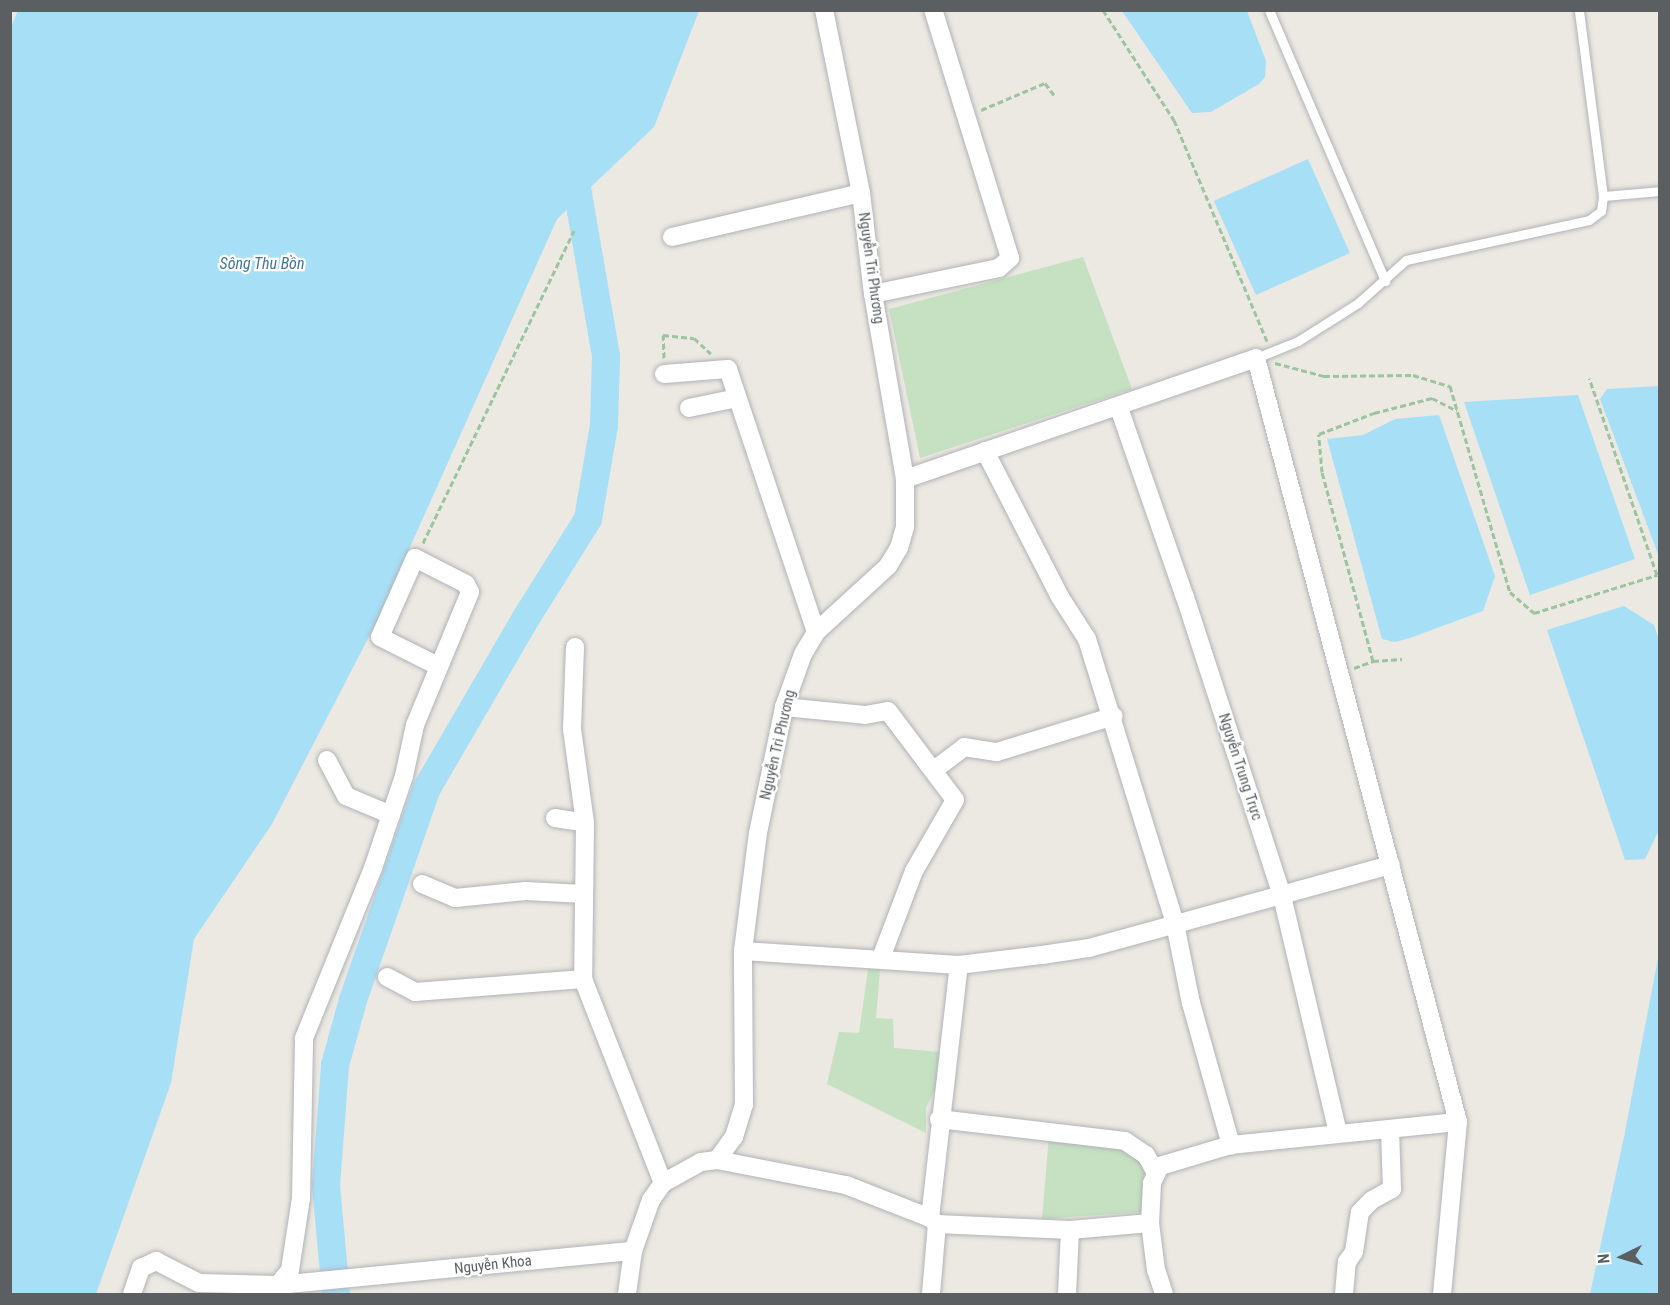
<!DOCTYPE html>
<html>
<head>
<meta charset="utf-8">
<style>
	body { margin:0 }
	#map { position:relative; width:1670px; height:1305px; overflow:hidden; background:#ece8e2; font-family:"Roboto Condensed",sans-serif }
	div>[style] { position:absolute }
	.green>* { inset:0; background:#c5e1c1 }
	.water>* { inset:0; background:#a7dff7; transform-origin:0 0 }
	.river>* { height:28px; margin:-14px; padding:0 14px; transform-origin:14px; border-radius:14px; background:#a7dff7 }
	.path>* { height:3px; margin-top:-1.5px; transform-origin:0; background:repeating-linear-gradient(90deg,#9cc4a1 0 6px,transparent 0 9px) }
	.roads { filter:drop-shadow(0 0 2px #b0b3b6) drop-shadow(0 0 2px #b0b3b6) }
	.lane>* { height:9px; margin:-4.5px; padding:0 4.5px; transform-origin:4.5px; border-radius:4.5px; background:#fff }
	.street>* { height:18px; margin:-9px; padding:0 9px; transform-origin:9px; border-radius:9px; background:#fff }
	span { translate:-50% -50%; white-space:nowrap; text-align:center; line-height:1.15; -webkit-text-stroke:4.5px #fff; paint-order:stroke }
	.street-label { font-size:15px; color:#5b5f62 }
	.water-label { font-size:16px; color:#417796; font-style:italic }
	.frame { position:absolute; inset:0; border:12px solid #5b5f62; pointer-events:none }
	.north { position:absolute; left:1592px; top:1227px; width:60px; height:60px; -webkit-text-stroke:4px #fff; paint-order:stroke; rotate:265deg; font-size:16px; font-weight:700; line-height:24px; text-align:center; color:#5b5f62 }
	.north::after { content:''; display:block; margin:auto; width:21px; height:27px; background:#5b5f62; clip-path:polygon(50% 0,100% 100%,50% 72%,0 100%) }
</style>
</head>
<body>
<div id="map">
	<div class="green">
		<i style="clip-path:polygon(1083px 257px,1132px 389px,920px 458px,889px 309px)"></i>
		<i style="clip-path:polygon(881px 958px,876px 1018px,893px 1019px,894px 1048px,940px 1052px,946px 1067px,926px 1108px,926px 1133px,827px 1084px,839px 1032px,859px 1033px,869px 963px)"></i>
		<i style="clip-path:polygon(1049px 1136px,1125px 1141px,1152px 1166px,1143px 1212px,1042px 1219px)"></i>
	</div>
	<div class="water">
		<i style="clip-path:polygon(18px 10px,699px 11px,654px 127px,557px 219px,376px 623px,272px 824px,194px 939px,171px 1083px,96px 1294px,11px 1294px,10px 30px)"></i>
		<i style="clip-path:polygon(1122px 11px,1247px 11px,1266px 61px,1265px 77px,1259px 84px,1211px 112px,1192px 113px)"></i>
		<i style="left:1308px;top:159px;width:103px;height:103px;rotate:66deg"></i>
		<i style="clip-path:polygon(1659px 386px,1660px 553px,1658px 554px,1600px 399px,1607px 389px)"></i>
		<i style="clip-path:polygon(1578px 395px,1635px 559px,1530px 595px,1464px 402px)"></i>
		<i style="clip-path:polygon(1439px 415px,1495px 576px,1483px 611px,1410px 638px,1395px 642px,1382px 639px,1327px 439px,1363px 435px,1395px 419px)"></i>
		<i style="clip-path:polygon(1624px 606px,1654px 625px,1660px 643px,1659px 830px,1645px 859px,1625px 860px,1547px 630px)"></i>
		<i style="clip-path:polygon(1659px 953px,1659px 1294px,1590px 1294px,1624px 1137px)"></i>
	</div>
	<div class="river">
		<i style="left:336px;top:1294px;width:108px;rotate:-95.3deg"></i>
		<i style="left:326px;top:1186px;width:121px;rotate:-85.7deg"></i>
		<i style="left:335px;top:1065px;width:67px;rotate:-74.5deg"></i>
		<i style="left:353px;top:1000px;width:225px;rotate:-70.8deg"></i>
		<i style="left:427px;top:788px;width:197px;rotate:-59.8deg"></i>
		<i style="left:526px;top:618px;width:117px;rotate:-57.9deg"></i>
		<i style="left:588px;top:519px;width:95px;rotate:-80.3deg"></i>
		<i style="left:604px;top:425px;width:69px;rotate:-88.3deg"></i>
		<i style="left:606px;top:356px;width:200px;rotate:-99.8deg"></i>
	</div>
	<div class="path">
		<i style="left:1103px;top:10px;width:131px;rotate:57.2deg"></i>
		<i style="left:1174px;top:120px;width:240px;rotate:67.2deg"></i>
		<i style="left:981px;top:110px;width:69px;rotate:-22.9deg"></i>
		<i style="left:1045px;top:83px;width:15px;rotate:53deg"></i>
		<i style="left:664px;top:358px;width:23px;rotate:-92deg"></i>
		<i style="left:663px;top:335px;width:31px;rotate:6deg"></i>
		<i style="left:694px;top:338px;width:23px;rotate:43deg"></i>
		<i style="left:1275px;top:363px;width:51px;rotate:14.9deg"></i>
		<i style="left:1324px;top:376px;width:89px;rotate:-0.6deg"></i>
		<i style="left:1413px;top:375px;width:39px;rotate:17deg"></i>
		<i style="left:1450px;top:386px;width:215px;rotate:73.8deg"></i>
		<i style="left:1510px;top:592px;width:32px;rotate:41deg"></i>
		<i style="left:1534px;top:613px;width:129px;rotate:-17.2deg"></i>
		<i style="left:1657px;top:575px;width:208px;rotate:-109deg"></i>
		<i style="left:423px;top:543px;width:347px;rotate:-64.2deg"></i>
		<i style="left:1660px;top:575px;width:7px;rotate:90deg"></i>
		<i style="left:1373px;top:661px;width:196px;rotate:-105.1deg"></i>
		<i style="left:1322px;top:472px;width:38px;rotate:-95deg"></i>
		<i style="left:1319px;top:434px;width:59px;rotate:-20.9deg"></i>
		<i style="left:1374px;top:413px;width:60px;rotate:-14.5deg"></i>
		<i style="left:1432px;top:398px;width:28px;rotate:27deg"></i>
		<i style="left:1354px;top:668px;width:20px;rotate:-20deg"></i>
		<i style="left:1373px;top:661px;width:29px;rotate:-4deg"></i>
	</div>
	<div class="roads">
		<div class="lane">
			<i style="left:1269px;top:10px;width:295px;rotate:66.8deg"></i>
			<i style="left:1603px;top:196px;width:57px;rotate:-5deg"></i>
			<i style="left:1256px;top:358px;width:45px;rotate:-22deg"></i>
			<i style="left:1298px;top:341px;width:71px;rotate:-32.3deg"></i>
			<i style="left:1358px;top:303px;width:64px;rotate:-41.9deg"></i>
			<i style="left:1406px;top:260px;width:187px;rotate:-12.3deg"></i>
			<i style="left:1589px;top:220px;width:15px;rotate:-37deg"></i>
			<i style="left:1601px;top:211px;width:15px;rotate:-82deg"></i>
			<i style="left:1603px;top:196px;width:188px;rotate:-97.4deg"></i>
		</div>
		<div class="street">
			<i style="left:672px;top:237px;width:194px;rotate:-13.1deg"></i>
			<i style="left:873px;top:294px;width:129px;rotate:-11.7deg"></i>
			<i style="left:999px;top:268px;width:15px;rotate:-42deg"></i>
			<i style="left:1010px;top:258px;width:260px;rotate:-107.2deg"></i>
			<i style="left:664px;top:374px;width:64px;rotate:-4.5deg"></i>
			<i style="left:728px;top:369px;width:277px;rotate:71.5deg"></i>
			<i style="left:689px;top:408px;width:49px;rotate:-11.8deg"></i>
			<i style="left:1119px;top:408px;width:200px;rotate:70.8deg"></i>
			<i style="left:1185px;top:597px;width:314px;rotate:72deg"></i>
			<i style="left:1282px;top:896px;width:244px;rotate:76.7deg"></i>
			<i style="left:985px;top:451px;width:164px;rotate:62.8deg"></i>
			<i style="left:1060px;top:597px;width:50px;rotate:57.3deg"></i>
			<i style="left:1087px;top:639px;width:298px;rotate:72.8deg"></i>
			<i style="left:1175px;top:924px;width:81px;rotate:78.6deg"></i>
			<i style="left:1191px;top:1003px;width:148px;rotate:74.3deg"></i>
			<i style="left:905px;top:479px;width:371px;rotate:-19deg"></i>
			<i style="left:1256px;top:358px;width:790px;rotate:75.19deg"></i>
			<i style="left:1458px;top:1122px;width:173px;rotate:95.3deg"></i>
			<i style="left:575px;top:647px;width:82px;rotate:92.1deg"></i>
			<i style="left:572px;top:729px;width:95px;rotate:82.1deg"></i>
			<i style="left:585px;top:823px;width:156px;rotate:90.7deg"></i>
			<i style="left:583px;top:979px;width:219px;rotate:68.6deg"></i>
			<i style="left:784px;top:707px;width:81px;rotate:5.6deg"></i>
			<i style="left:865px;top:715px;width:23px;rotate:-10deg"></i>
			<i style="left:888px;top:711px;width:111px;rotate:53deg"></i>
			<i style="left:955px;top:800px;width:82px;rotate:120deg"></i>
			<i style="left:914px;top:871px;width:93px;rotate:110.8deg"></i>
			<i style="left:327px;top:760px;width:41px;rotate:62.2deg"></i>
			<i style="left:346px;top:796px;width:49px;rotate:22.9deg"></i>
			<i style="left:934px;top:770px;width:38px;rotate:-37deg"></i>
			<i style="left:964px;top:747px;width:33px;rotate:9deg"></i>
			<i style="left:997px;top:752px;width:122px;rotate:-17.1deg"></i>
			<i style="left:555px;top:818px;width:30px;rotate:9deg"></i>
			<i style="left:422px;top:884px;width:36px;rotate:23deg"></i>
			<i style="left:455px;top:898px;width:71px;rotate:-5.6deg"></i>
			<i style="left:526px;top:891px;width:58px;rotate:3deg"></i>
			<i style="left:743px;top:951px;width:216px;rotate:3.7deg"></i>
			<i style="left:959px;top:965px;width:84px;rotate:-6.9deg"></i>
			<i style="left:1042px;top:955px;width:48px;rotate:-8.5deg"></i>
			<i style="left:1089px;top:948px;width:313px;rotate:-15.4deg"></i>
			<i style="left:387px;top:977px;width:32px;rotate:28deg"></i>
			<i style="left:415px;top:992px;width:169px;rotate:-4.4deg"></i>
			<i style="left:939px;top:1119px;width:187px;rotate:6.7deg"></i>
			<i style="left:1125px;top:1141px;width:25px;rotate:34deg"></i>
			<i style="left:1146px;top:1155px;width:21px;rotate:61deg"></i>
			<i style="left:717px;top:1160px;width:131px;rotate:11deg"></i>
			<i style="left:846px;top:1185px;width:90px;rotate:21.4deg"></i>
			<i style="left:937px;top:1224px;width:133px;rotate:2.6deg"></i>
			<i style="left:1070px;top:1230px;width:80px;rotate:-5deg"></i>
			<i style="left:274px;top:1290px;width:6px;rotate:-51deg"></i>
			<i style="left:278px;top:1285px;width:357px;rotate:-5.5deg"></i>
			<i style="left:132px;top:1294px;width:28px;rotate:-71deg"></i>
			<i style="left:141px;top:1268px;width:17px;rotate:-25deg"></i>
			<i style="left:156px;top:1261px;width:48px;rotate:27.1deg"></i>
			<i style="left:199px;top:1283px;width:79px;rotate:1.5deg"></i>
			<i style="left:278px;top:1285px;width:19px;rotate:-51deg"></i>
			<i style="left:290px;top:1270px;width:73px;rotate:-81.3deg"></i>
			<i style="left:301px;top:1198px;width:160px;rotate:-88.9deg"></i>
			<i style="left:304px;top:1038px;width:183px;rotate:-67.9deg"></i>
			<i style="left:373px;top:868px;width:97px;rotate:-71.4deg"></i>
			<i style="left:404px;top:776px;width:52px;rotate:-77.8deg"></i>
			<i style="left:415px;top:725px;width:144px;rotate:-67.5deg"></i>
			<i style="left:470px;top:592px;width:9px;rotate:-117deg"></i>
			<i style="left:466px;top:584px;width:57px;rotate:-153deg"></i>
			<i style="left:415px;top:558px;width:86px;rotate:113.9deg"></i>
			<i style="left:380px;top:637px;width:65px;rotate:26.6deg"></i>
			<i style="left:627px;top:1294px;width:43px;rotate:-82.1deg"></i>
			<i style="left:633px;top:1251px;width:54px;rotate:-70.6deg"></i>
			<i style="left:651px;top:1200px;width:21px;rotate:-55deg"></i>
			<i style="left:663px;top:1183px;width:43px;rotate:-28.9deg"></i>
			<i style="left:701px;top:1162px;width:16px;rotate:-7deg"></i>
			<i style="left:717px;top:1160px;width:29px;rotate:-54deg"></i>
			<i style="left:734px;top:1137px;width:34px;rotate:-73deg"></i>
			<i style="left:744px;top:1105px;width:154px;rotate:-90.4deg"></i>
			<i style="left:743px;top:951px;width:119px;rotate:-82.8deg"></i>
			<i style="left:758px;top:833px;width:129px;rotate:-78.3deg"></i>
			<i style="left:784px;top:707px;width:56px;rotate:-70.3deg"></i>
			<i style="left:803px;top:654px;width:26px;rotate:-59deg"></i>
			<i style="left:816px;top:632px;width:98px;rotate:-42.5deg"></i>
			<i style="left:888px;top:566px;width:21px;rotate:-59deg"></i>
			<i style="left:899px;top:548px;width:22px;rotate:-74deg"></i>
			<i style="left:905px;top:527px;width:48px;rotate:-90deg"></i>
			<i style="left:905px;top:479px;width:188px;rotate:-99.8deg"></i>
			<i style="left:873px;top:294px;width:102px;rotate:-96.8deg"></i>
			<i style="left:861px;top:193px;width:187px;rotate:-101.4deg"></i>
			<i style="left:931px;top:1294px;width:70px;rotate:-85.1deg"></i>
			<i style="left:937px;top:1224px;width:9px;rotate:-139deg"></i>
			<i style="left:930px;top:1218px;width:255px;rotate:-83.5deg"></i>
			<i style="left:1067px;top:1294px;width:64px;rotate:-87.3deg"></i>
			<i style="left:1164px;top:1294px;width:25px;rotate:-108deg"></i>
			<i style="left:1156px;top:1270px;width:47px;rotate:-97.3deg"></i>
			<i style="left:1150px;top:1223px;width:40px;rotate:-87.1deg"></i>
			<i style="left:1152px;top:1183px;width:19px;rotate:-65deg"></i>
			<i style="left:1160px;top:1166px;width:74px;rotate:-16.5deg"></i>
			<i style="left:1231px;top:1145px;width:228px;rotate:-5.8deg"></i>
			<i style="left:1344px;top:1294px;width:32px;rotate:-85deg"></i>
			<i style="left:1347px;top:1262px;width:12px;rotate:-55deg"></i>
			<i style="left:1354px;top:1252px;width:40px;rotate:-81.5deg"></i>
			<i style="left:1360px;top:1212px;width:17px;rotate:-45deg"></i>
			<i style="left:1372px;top:1200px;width:23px;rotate:-29deg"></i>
			<i style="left:1392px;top:1189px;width:59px;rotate:-91.9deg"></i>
		</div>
	</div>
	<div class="street-label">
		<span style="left:871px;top:268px;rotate:82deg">Nguyễn Tri Phương</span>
		<span style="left:778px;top:745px;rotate:-77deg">Nguyễn Tri Phương</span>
		<span style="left:1240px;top:767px;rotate:72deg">Nguyễn Trung Trực</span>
		<span style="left:493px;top:1265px;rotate:-6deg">Nguyễn Khoa</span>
	</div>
	<div class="water-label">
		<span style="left:262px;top:264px">Sông Thu Bồn</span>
	</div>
	<div class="frame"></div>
	<div class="north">N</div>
</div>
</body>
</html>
